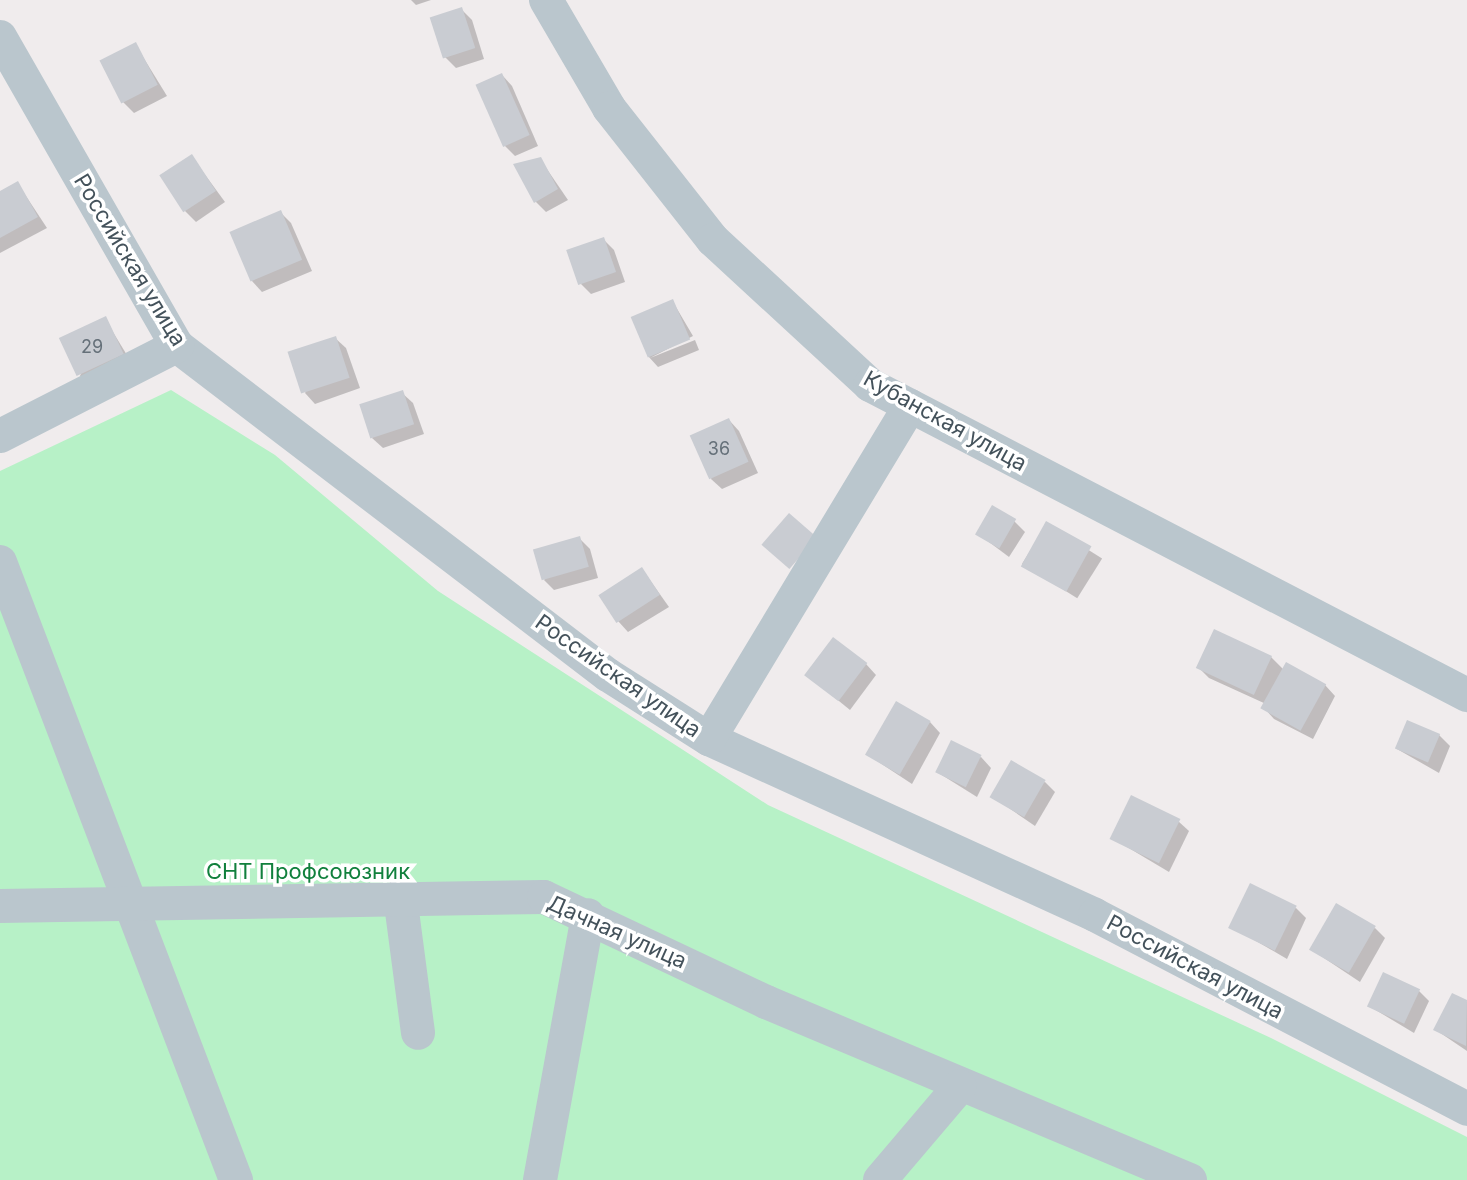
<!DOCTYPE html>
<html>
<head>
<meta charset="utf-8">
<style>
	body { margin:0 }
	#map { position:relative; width:1467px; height:1180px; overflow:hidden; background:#f0eced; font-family:Inter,sans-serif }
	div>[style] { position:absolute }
	.green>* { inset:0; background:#b7f1c7 }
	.shadow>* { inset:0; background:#0003; transform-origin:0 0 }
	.building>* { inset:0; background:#c9ccd2; transform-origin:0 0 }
	.minor>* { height:34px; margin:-17px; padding:0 17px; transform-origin:17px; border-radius:17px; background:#bac6cd }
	span { translate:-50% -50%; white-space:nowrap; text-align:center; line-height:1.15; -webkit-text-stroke:7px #fff; paint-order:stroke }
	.number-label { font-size:18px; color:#657079 }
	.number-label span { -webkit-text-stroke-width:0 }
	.street-label { font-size:22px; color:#44525b }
	.park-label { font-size:22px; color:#11803d }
</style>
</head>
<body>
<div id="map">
	<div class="green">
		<i style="clip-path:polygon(171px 390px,275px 455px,438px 591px,768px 805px,1271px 1038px,1467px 1137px,1467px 1180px,0 1180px,0 471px)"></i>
	</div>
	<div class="shadow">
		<i style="clip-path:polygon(411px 0,431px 0,416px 5px)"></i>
		<i style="clip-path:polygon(462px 10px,472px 20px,484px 59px,456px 68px,445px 57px)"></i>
		<i style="clip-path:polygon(135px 44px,167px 96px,134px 113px,123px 102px)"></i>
		<i style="clip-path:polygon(502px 75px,512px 86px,538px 146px,515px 156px,505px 146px)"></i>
		<i style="clip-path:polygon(192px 157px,225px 202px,196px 222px,185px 211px)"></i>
		<i style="clip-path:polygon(540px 159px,568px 200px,546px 212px,536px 202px)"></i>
		<i style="clip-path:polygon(18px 184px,47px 228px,0 253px,0 194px)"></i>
		<i style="clip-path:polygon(280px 212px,291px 223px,312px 271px,262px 292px,252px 281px,232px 233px)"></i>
		<i style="clip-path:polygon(604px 240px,614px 250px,625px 282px,591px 294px,581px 284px)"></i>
		<i style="clip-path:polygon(673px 302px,693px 336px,650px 358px,695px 340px,699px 350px,658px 367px,648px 356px)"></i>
		<i style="clip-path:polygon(105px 319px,133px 365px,90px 387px,80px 376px)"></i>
		<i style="clip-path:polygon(335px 338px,346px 348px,360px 388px,315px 404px,305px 393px)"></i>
		<i style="clip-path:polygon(402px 393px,413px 403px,424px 434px,383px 448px,372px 438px)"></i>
		<i style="clip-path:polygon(729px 420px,739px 431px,758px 473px,722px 489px,711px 479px)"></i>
		<i style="clip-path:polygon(1014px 521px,1025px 532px,1009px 557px,977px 533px)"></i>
		<i style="left:1047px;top:524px;width:65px;height:47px;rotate:32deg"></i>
		<i style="clip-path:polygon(579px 538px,590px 549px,598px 578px,554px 590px,544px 580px)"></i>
		<i style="clip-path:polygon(642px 569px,669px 607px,628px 632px,618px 621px)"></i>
		<i style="clip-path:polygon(1271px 657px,1284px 670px,1325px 685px,1335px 696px,1313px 739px,1274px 719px,1264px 708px,1266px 704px,1209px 678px,1198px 667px)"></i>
		<i style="clip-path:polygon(866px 664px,876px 675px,850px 710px,807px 675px)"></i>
		<i style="clip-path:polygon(930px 722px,940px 733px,912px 784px,868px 755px)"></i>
		<i style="clip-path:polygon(1439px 735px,1450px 746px,1439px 773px,1397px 749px)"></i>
		<i style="clip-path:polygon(981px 757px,991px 768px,977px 797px,937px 772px)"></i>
		<i style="clip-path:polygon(1045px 782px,1055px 792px,1035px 826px,993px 797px)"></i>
		<i style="clip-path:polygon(1178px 821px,1189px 831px,1169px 872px,1112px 838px)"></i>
		<i style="clip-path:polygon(1296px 908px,1306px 918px,1287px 959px,1232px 927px)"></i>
		<i style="clip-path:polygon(1375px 928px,1385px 938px,1360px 982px,1312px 950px)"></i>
		<i style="clip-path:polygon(1418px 990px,1429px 1001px,1414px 1033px,1369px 1006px)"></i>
		<i style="clip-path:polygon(1453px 996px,1467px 1002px,1467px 1051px,1436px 1030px)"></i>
	</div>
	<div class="building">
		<i style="left:462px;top:7px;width:43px;height:34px;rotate:72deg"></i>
		<i style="left:136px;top:42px;width:48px;height:41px;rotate:63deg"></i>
		<i style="left:502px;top:73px;width:68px;height:29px;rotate:66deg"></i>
		<i style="left:192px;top:154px;width:44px;height:39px;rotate:57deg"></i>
		<i style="clip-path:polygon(541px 157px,558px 189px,534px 203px,513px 164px)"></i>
		<i style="clip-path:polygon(18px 181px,38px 217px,0 238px,0 191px)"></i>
		<i style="left:281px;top:210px;width:54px;height:56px;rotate:67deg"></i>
		<i style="left:604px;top:237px;width:37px;height:40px;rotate:71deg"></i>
		<i style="left:673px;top:299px;width:44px;height:46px;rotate:67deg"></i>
		<i style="left:106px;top:316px;width:42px;height:52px;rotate:65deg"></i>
		<i style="left:336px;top:336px;width:44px;height:51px;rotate:72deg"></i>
		<i style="left:403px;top:390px;width:36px;height:46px;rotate:72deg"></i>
		<i style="left:729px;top:418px;width:48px;height:43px;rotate:66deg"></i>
		<i style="left:992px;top:505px;width:28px;height:34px;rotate:30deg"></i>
		<i style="left:789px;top:513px;width:37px;height:42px;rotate:41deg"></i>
		<i style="left:1046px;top:521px;width:52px;height:52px;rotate:29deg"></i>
		<i style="left:580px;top:536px;width:32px;height:49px;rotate:74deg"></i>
		<i style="left:642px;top:567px;width:33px;height:52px;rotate:57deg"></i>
		<i style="left:1214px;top:629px;width:64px;height:43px;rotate:25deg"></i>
		<i style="left:833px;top:637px;width:43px;height:48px;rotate:37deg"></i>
		<i style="left:1286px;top:662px;width:46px;height:53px;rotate:29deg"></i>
		<i style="left:896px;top:701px;width:40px;height:62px;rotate:30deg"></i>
		<i style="left:1407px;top:720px;width:36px;height:31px;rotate:23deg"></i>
		<i style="left:951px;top:740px;width:34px;height:36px;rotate:26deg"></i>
		<i style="left:1011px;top:760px;width:40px;height:43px;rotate:30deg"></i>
		<i style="left:1131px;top:795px;width:55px;height:49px;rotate:26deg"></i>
		<i style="left:1250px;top:883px;width:52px;height:50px;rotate:26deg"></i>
		<i style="left:1336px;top:903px;width:46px;height:54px;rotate:30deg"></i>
		<i style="left:1383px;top:972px;width:41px;height:38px;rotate:25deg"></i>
		<i style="clip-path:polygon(1452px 993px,1467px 1000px,1466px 1046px,1433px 1030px)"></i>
	</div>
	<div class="minor">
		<i style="left:546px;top:0;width:125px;rotate:59.7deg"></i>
		<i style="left:609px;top:108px;width:168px;rotate:51.8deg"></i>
		<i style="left:713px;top:240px;width:214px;rotate:42.7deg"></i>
		<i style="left:870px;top:385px;width:673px;rotate:27.44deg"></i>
		<i style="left:0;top:37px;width:356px;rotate:60.2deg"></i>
		<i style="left:177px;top:346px;width:542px;rotate:37.36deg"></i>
		<i style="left:608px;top:675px;width:120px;rotate:32.4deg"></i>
		<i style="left:709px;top:739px;width:424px;rotate:24.5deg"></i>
		<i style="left:1095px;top:915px;width:420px;rotate:27.5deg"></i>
		<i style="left:0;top:436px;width:199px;rotate:-27deg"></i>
		<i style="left:0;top:562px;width:662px;rotate:69.1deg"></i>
		<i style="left:709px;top:739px;width:389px;rotate:-58.9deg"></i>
		<i style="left:400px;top:896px;width:138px;rotate:82.5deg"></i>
		<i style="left:0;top:906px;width:544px;rotate:-0.95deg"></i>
		<i style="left:544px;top:897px;width:246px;rotate:25.3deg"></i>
		<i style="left:766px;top:1002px;width:460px;rotate:22.8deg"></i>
		<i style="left:540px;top:1180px;width:269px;rotate:-79.7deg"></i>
		<i style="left:880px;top:1180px;width:123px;rotate:-49.6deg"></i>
	</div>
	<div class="number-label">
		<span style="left:92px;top:347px">29</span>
		<span style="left:719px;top:449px">36</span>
	</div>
	<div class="street-label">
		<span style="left:130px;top:260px;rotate:59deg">Российская улица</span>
		<span style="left:945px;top:421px;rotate:29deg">Кубанская улица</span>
		<span style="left:618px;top:676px;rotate:35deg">Российская улица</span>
		<span style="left:617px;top:932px;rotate:24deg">Дачная улица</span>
		<span style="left:1195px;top:967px;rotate:28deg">Российская улица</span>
	</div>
	<div class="park-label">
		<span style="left:308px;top:872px">СНТ Профсоюзник</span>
	</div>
</div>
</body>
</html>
